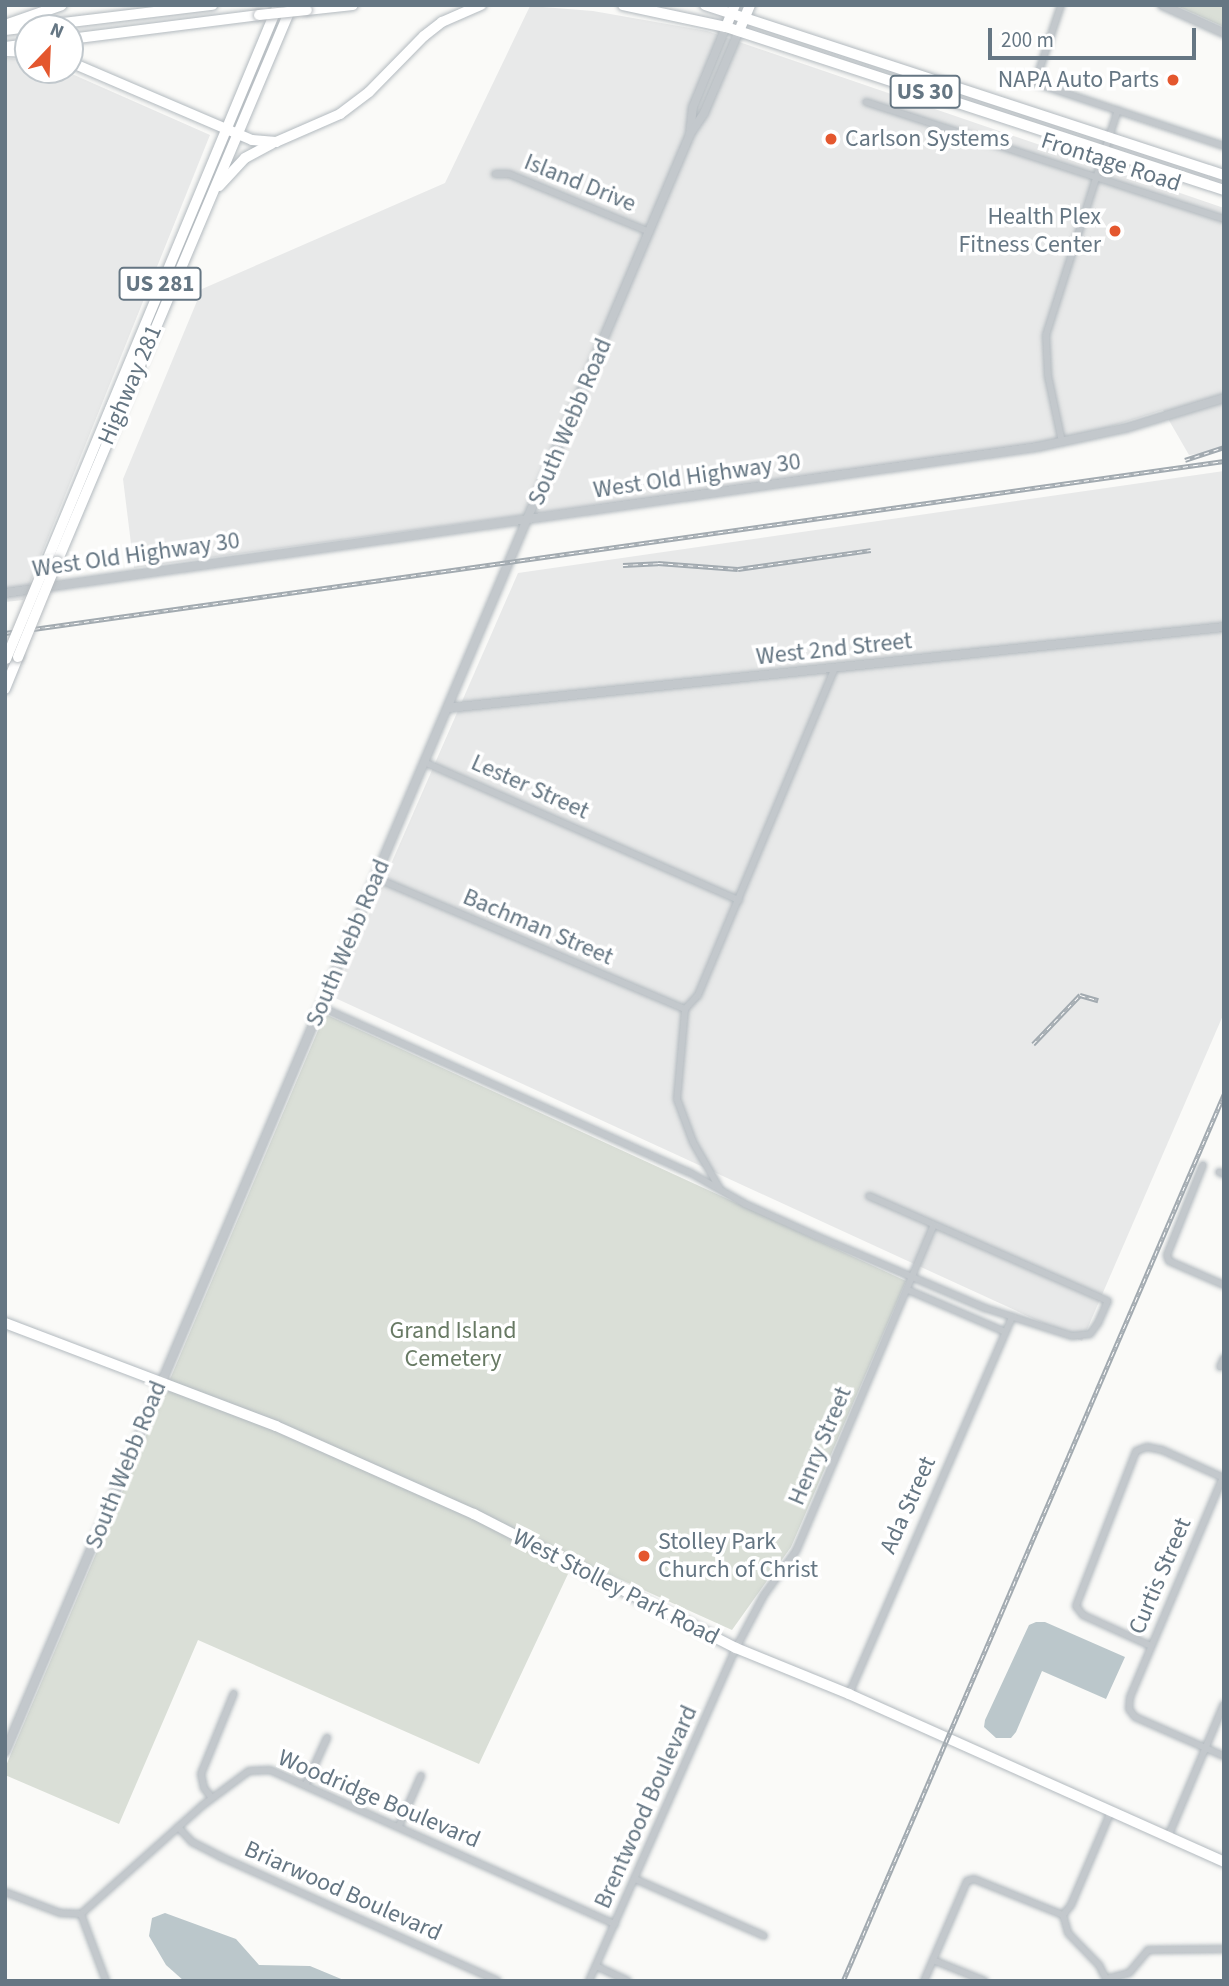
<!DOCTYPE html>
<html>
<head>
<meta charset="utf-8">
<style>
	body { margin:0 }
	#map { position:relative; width:1229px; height:1986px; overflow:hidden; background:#fafaf8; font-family:"Source Sans 3",sans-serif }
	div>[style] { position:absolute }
	.built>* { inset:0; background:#e8e9e9 }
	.green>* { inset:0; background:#dadfd7 }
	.water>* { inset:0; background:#bbc7cb }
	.roads { filter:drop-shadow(0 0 2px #b3babf) drop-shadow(0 0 2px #b3babf) }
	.minor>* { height:6px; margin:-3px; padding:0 3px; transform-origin:3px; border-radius:3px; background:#c3c8cc }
	.tertiary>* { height:8px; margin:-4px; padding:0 4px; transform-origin:4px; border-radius:4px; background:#c3c8cc }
	.secondary>* { height:10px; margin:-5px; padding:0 5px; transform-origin:5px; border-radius:5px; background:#fff }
	.primary>* { height:10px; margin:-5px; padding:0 5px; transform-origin:5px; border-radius:5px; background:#fff }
	.trunk>* { height:10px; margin:-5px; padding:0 5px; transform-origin:5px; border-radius:5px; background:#fff }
	.rail>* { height:4.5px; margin-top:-2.25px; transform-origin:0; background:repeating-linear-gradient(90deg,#fff 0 5px,#a2aab0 0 10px); box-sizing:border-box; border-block:2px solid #a2aab0 }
	.bridges { filter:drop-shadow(0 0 2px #b5babe) drop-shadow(0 0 2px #b5babe) }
	.primary-bridge>* { height:10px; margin:-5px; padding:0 5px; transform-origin:5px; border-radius:5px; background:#fff }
	.trunk-bridge>* { height:10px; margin:-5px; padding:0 5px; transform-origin:5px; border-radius:5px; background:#fff }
	.dots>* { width:19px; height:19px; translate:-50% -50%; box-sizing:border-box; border:4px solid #fff; border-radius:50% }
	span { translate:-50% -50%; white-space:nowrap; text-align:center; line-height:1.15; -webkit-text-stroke:7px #fff; paint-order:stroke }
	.shield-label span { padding:2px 5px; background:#fff; border:2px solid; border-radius:5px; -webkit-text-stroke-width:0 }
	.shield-label { font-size:23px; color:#657683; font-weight:700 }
	.poi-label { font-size:24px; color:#657683 }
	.right { translate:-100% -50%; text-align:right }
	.left { translate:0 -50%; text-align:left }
	.street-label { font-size:24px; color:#657683 }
	.park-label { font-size:24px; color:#687a64 }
	.frame { position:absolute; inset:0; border:7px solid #657683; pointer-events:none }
	.north { position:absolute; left:14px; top:14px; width:70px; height:70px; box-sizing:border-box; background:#fff; border:2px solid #c1c8cd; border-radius:50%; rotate:23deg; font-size:19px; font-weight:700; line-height:28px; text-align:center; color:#657683 }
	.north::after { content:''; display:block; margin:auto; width:24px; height:32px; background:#e4572e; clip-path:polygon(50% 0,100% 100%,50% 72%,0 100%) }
	.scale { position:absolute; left:988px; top:28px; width:208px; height:32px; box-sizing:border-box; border:4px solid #657683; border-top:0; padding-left:9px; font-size:21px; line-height:24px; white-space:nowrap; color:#657683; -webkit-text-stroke:5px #fff; paint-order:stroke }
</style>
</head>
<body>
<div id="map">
	<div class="built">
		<i style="clip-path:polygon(530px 6px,593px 11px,707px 31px,1224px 208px,1224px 451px,1189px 455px,1163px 410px,1062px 442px,134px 568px,123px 479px,202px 289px,445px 183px)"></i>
		<i style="clip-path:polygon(5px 58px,28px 60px,28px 70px,63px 70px,210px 135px,23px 600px,5px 602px)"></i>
		<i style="clip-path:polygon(1224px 471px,1224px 1013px,1082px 1341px,333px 997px,518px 573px)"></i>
	</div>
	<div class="green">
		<i style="clip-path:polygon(1175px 5px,1224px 5px,1224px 27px)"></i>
		<i style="clip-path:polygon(325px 1014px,906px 1281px,791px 1547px,732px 1630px,575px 1559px,479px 1764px,198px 1640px,119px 1824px,5px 1775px,5px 1768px)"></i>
	</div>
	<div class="water">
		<i style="clip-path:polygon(1036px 1622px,1045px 1622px,1125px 1657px,1106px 1699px,1042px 1671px,1016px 1732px,1011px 1738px,996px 1738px,984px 1727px,985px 1720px,1029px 1625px)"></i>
		<i style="clip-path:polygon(165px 1913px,236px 1939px,259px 1965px,310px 1966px,346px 1981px,184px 1981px,166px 1965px,149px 1936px,152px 1918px)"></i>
	</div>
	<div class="roads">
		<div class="minor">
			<i style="left:1061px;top:5px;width:82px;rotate:108.4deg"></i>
			<i style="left:1035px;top:83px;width:199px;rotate:18.4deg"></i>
			<i style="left:866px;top:102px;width:377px;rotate:18.1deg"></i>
			<i style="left:495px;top:174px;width:14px"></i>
			<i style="left:509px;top:174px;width:152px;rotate:22.4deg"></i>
			<i style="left:1062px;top:442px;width:67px;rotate:-102deg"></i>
			<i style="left:1048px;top:376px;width:41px;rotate:-92.8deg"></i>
			<i style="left:1046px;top:335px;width:236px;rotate:-72.3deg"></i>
			<i style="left:424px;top:762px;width:344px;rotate:23.7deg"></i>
			<i style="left:376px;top:878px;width:336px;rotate:23deg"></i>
			<i style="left:321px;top:1007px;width:403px;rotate:24.2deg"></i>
			<i style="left:689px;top:1172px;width:64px;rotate:29.7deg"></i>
			<i style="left:745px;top:1204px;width:78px;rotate:24.3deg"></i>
			<i style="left:816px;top:1236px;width:184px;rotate:23.1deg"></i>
			<i style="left:985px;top:1308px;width:91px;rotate:17.8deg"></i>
			<i style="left:1072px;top:1336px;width:18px;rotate:-6deg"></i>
			<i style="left:1090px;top:1334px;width:14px;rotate:-54deg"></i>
			<i style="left:1098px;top:1323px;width:24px;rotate:-66deg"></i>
			<i style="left:1108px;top:1301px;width:261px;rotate:-156.3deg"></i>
			<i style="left:1203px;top:1165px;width:97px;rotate:111.8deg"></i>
			<i style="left:1167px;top:1255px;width:6px;rotate:72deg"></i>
			<i style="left:1169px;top:1261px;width:60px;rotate:23.6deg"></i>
			<i style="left:1219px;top:1172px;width:5px;rotate:22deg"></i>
			<i style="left:720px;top:1189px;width:54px;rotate:-119.9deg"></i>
			<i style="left:693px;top:1142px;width:46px;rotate:-110.4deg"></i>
			<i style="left:677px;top:1099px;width:90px;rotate:-84.9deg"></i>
			<i style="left:685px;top:1009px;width:19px;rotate:-47deg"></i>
			<i style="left:698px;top:995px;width:355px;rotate:-67.3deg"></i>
			<i style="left:908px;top:1290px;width:106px;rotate:23.4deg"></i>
			<i style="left:1220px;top:1367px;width:10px;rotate:-66deg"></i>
			<i style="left:1223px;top:1477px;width:239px;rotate:112.9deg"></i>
			<i style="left:1130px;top:1697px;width:12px;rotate:95deg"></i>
			<i style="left:1129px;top:1709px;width:10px;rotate:53deg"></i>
			<i style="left:1135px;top:1717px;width:97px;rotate:23.7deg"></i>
			<i style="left:1151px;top:1646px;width:75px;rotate:-155.5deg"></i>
			<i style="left:1083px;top:1615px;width:11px;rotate:-128deg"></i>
			<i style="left:1076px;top:1606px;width:166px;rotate:-68.8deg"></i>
			<i style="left:1136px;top:1451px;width:12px;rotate:-20deg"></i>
			<i style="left:1147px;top:1447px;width:15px;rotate:11deg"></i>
			<i style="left:1162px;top:1450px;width:68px;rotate:24.3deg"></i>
			<i style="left:849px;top:1694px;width:411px;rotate:-66.6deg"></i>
			<i style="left:306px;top:1784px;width:51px;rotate:-65.5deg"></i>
			<i style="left:212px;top:1798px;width:13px;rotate:-129deg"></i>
			<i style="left:204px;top:1788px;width:14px;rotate:-102deg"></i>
			<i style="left:201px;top:1774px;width:87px;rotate:-67.8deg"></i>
			<i style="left:399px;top:1826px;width:55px;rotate:-66.3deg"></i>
			<i style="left:178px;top:1827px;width:21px;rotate:47deg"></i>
			<i style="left:192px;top:1842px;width:33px;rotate:27deg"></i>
			<i style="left:221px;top:1857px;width:303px;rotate:24.1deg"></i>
			<i style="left:1168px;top:1837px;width:144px;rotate:-67.2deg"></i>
			<i style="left:635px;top:1879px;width:141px;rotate:23.8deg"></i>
			<i style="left:5px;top:1892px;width:59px;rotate:20.9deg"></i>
			<i style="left:60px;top:1913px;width:21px;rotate:3deg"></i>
			<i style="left:81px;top:1914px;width:164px;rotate:-41.8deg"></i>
			<i style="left:203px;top:1805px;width:57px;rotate:-36.5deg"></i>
			<i style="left:249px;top:1771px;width:21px;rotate:-3deg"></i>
			<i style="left:270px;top:1770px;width:378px;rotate:24.1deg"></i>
			<i style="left:81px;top:1914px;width:72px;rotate:69.5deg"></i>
			<i style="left:1063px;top:1915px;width:13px;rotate:-51deg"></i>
			<i style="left:1071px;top:1905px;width:102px;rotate:-66.9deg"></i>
			<i style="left:933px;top:1960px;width:56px;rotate:22deg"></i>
			<i style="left:596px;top:1966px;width:35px;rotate:25deg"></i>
			<i style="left:1106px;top:1979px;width:24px;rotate:-15deg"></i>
			<i style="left:1129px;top:1973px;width:30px;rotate:-50deg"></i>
			<i style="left:1148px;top:1950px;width:76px;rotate:-0.8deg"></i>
			<i style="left:589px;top:1981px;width:364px;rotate:-66.2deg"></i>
			<i style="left:736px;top:1648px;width:60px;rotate:-62.2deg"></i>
			<i style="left:764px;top:1595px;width:54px;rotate:-54deg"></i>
			<i style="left:796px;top:1551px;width:353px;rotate:-67.1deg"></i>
			<i style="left:924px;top:1981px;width:109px;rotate:-66.7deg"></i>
			<i style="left:967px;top:1881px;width:7px;rotate:-16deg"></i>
			<i style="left:974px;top:1879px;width:96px;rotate:22deg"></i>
			<i style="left:1063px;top:1915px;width:19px;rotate:74deg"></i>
			<i style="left:1068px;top:1933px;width:45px;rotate:45.9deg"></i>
			<i style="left:1099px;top:1965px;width:18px;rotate:63deg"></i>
		</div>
		<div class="tertiary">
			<i style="left:1162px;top:5px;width:68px;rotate:24.3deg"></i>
			<i style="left:690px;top:134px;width:27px;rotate:-84deg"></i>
			<i style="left:693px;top:107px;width:87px;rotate:-67.6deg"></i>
			<i style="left:5px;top:593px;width:1042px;rotate:-8.05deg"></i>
			<i style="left:1037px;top:447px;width:91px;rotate:-12.1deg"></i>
			<i style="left:1126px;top:428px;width:102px;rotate:-17deg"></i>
			<i style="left:448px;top:708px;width:780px;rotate:-5.96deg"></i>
			<i style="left:5px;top:1752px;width:1757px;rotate:-67.05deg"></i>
			<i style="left:690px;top:134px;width:25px;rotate:-56deg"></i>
			<i style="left:704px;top:113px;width:89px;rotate:-66.9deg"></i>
		</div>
		<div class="secondary">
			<i style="left:726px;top:27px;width:24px;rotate:-68deg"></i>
			<i style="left:739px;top:31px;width:28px;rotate:-67deg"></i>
			<i style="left:5px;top:1323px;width:290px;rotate:20.8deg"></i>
			<i style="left:276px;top:1426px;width:217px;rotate:24deg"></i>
			<i style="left:474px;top:1514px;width:294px;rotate:27.1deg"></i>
			<i style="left:736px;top:1648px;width:122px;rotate:22.2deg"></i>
			<i style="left:849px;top:1694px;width:411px;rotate:24.1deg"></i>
		</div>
		<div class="primary">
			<i style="left:307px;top:10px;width:46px;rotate:-6.2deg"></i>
			<i style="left:5px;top:30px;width:209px;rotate:-6.9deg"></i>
			<i style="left:70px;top:39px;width:191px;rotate:-7.2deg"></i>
			<i style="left:5px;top:47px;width:23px;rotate:-7deg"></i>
		</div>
		<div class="trunk">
			<i style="left:623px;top:5px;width:105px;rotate:12.1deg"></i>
			<i style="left:726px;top:27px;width:524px;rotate:18.12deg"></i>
			<i style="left:705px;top:5px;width:546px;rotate:18.14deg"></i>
			<i style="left:5px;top:25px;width:60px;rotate:-19.3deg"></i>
			<i style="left:5px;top:51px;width:23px;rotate:2deg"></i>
			<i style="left:70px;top:62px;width:198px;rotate:23.2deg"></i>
			<i style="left:252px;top:140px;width:24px;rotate:5deg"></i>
			<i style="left:276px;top:142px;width:70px;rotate:-23.6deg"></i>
			<i style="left:340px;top:114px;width:36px;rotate:-37deg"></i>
			<i style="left:369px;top:92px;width:78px;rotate:-45.5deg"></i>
			<i style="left:424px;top:36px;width:23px;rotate:-38deg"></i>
			<i style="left:442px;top:22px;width:43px;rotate:-23.6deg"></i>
			<i style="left:219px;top:186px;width:38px;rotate:-47deg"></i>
			<i style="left:245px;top:158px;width:30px;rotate:-28deg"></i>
			<i style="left:57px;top:562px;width:605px;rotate:-67.12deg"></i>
			<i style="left:46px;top:563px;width:604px;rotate:-67.42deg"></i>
			<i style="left:5px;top:689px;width:35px;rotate:-68deg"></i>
		</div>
	</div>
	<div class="rail">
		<i style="left:1185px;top:460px;width:41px;rotate:-18.4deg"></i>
		<i style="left:623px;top:565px;width:35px;rotate:-3deg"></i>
		<i style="left:658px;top:563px;width:80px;rotate:4.3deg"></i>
		<i style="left:738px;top:569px;width:134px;rotate:-8.1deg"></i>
		<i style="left:5px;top:633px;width:1231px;rotate:-8.03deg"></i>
		<i style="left:1033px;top:1044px;width:68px;rotate:-46.2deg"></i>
		<i style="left:1080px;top:995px;width:19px;rotate:16deg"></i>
		<i style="left:843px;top:1981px;width:965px;rotate:-66.75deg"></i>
	</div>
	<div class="bridges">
		<div class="primary-bridge">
			<i style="left:259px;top:15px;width:48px;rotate:-5.9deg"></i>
		</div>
		<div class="trunk-bridge">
			<i style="left:18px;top:657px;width:103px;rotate:-67.7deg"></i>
			<i style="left:6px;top:659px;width:104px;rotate:-67.4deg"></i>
		</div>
	</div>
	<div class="dots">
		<i style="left:1173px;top:80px;background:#e4572e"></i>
		<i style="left:831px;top:139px;background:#e4572e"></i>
		<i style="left:1115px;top:231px;background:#e4572e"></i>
		<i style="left:644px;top:1556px;background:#e4572e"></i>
	</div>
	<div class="shield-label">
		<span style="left:925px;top:92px">US 30</span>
		<span style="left:160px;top:284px">US 281</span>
	</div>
	<div class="poi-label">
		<span class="right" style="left:1159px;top:80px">NAPA Auto Parts</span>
		<span class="left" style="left:845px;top:139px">Carlson Systems</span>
		<span class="right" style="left:1101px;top:231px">Health Plex<br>Fitness Center</span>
		<span class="left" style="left:658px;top:1556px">Stolley Park<br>Church of Christ</span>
	</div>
	<div class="street-label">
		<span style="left:1111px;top:162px;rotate:18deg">Frontage Road</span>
		<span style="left:580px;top:183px;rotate:22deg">Island Drive</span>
		<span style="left:130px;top:385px;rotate:-67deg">Highway 281</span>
		<span style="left:570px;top:422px;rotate:-67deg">South Webb Road</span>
		<span style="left:697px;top:476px;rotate:-8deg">West Old Highway 30</span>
		<span style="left:136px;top:555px;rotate:-8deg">West Old Highway 30</span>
		<span style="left:834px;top:649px;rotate:-6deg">West 2nd Street</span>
		<span style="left:530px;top:787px;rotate:24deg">Lester Street</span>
		<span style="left:538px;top:927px;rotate:23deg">Bachman Street</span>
		<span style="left:348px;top:943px;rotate:-67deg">South Webb Road</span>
		<span style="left:820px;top:1446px;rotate:-67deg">Henry Street</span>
		<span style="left:126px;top:1465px;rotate:-68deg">South Webb Road</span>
		<span style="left:908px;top:1505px;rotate:-66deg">Ada Street</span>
		<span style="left:1160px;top:1576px;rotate:-67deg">Curtis Street</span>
		<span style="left:616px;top:1587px;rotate:27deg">West Stolley Park Road</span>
		<span style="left:379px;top:1799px;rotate:23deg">Woodridge Boulevard</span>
		<span style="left:646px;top:1807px;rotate:-66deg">Brentwood Boulevard</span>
		<span style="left:343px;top:1891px;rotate:24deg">Briarwood Boulevard</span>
	</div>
	<div class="park-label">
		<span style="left:453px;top:1345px">Grand Island<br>Cemetery</span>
	</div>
	<div class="frame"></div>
	<div class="north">N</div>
	<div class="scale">200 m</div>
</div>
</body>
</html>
